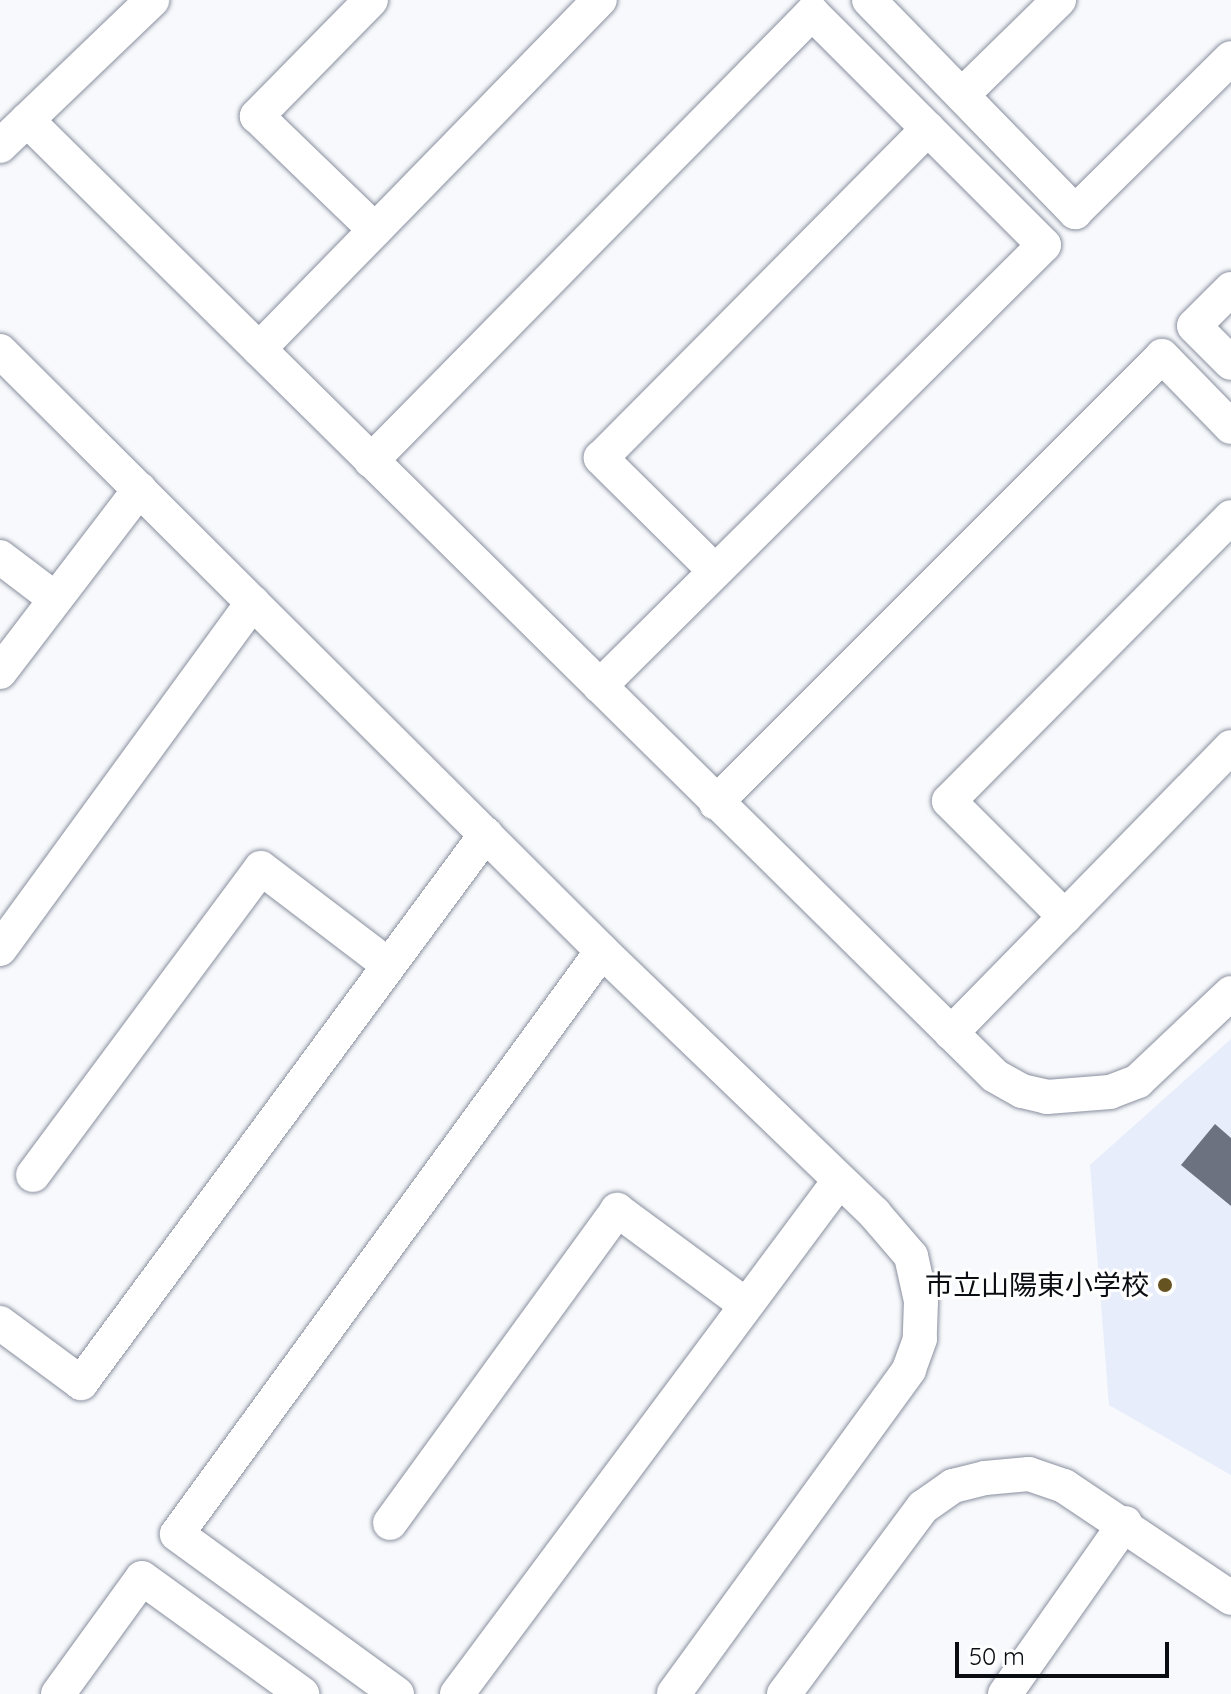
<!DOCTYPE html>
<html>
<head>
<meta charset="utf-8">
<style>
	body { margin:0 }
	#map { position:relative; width:1231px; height:1694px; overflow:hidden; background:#f7f9fc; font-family:Quicksand,"Noto Sans JP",sans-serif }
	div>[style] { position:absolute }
	.built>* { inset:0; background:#e7edfb }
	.building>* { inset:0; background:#6c7280 }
	.roads { filter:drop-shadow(0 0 2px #898f9e) drop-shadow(0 0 2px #898f9e) }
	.minor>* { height:34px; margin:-17px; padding:0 17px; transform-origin:17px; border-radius:17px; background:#fff }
	.dots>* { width:22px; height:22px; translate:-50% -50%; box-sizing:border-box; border:4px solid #fff; border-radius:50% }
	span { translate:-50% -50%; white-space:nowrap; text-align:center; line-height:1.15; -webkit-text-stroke:6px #fff; paint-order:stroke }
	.poi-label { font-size:28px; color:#0a0d12 }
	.right { translate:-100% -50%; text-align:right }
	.scale { position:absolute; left:955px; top:1642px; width:214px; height:36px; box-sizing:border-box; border:4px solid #0a0d12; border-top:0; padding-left:10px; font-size:24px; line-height:28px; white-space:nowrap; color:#0a0d12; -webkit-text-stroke:6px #fff; paint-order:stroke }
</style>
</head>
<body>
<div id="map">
	<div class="built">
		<i style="clip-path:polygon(1231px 1039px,1231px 1475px,1109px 1405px,1090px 1165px)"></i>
	</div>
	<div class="building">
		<i style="clip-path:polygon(1215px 1124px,1231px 1138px,1231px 1206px,1181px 1165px)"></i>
	</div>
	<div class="roads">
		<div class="minor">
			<i style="left:371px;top:0;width:163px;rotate:134.5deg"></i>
			<i style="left:257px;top:116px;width:164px;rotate:44deg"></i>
			<i style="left:869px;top:0;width:296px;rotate:45.8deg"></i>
			<i style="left:1075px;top:212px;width:219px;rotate:-44.6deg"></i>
			<i style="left:962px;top:95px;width:136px;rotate:-44.4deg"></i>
			<i style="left:27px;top:120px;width:1360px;rotate:44.64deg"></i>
			<i style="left:995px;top:1076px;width:31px;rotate:29deg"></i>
			<i style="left:1022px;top:1091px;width:26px;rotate:13deg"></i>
			<i style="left:1047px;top:1097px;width:63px;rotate:-4.5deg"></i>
			<i style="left:1110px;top:1092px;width:30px;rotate:-21deg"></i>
			<i style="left:1138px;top:1081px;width:128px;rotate:-43.4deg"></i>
			<i style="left:0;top:146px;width:211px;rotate:-43.8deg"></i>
			<i style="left:1231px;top:289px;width:52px;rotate:135deg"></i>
			<i style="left:1194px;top:326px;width:52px;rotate:45deg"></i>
			<i style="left:259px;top:349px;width:488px;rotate:-45.7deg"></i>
			<i style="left:0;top:351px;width:850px;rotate:44.9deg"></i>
			<i style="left:602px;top:951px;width:378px;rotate:43.9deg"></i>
			<i style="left:874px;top:1213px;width:57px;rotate:49.3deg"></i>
			<i style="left:911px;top:1256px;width:46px;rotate:77.5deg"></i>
			<i style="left:921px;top:1301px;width:38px;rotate:92deg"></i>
			<i style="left:920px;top:1339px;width:33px;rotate:110deg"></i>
			<i style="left:909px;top:1370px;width:400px;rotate:126deg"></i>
			<i style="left:371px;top:461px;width:629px;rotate:-45.45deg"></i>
			<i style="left:812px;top:13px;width:328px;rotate:45deg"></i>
			<i style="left:1044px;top:245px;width:626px;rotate:135.19deg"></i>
			<i style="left:0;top:557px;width:68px;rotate:37.2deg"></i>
			<i style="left:715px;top:571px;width:161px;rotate:-135.3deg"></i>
			<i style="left:601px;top:458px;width:464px;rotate:-45.2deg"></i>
			<i style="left:0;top:672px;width:230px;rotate:-52.6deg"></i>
			<i style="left:716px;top:803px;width:631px;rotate:-45.06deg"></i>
			<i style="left:1162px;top:356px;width:99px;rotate:45.8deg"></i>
			<i style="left:1065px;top:917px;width:164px;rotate:-135deg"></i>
			<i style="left:949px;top:801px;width:400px;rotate:-45.2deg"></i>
			<i style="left:0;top:949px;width:429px;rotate:-53.9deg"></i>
			<i style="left:951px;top:1033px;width:400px;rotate:-45.6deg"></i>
			<i style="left:33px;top:1175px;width:382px;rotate:-53.4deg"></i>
			<i style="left:261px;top:868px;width:158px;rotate:37.3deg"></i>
			<i style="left:0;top:1323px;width:101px;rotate:36.5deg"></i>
			<i style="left:81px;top:1383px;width:682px;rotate:-53.58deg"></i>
			<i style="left:390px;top:1523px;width:387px;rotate:-54deg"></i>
			<i style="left:617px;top:1210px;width:160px;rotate:36.4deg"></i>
			<i style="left:58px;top:1694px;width:143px;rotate:-54.1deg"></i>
			<i style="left:142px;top:1578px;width:198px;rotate:35.9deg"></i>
			<i style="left:397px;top:1694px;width:272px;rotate:-144deg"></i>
			<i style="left:177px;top:1534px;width:721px;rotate:-53.91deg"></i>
			<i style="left:457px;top:1694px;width:640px;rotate:-53.33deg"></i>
			<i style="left:784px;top:1694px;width:233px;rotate:-53.4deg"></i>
			<i style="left:923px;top:1507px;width:37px;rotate:-35deg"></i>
			<i style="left:953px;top:1486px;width:33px;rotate:-14deg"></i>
			<i style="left:985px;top:1478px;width:44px;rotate:-5.2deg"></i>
			<i style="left:1029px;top:1474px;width:37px;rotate:19deg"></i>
			<i style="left:1064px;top:1486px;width:201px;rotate:33.8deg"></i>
			<i style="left:1005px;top:1694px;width:209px;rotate:-54.9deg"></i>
		</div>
	</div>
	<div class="dots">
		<i style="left:1165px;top:1285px;background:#655422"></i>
	</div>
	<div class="poi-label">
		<span class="right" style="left:1149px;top:1285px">市立山陽東小学校</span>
	</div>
	<div class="scale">50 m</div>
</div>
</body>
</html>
